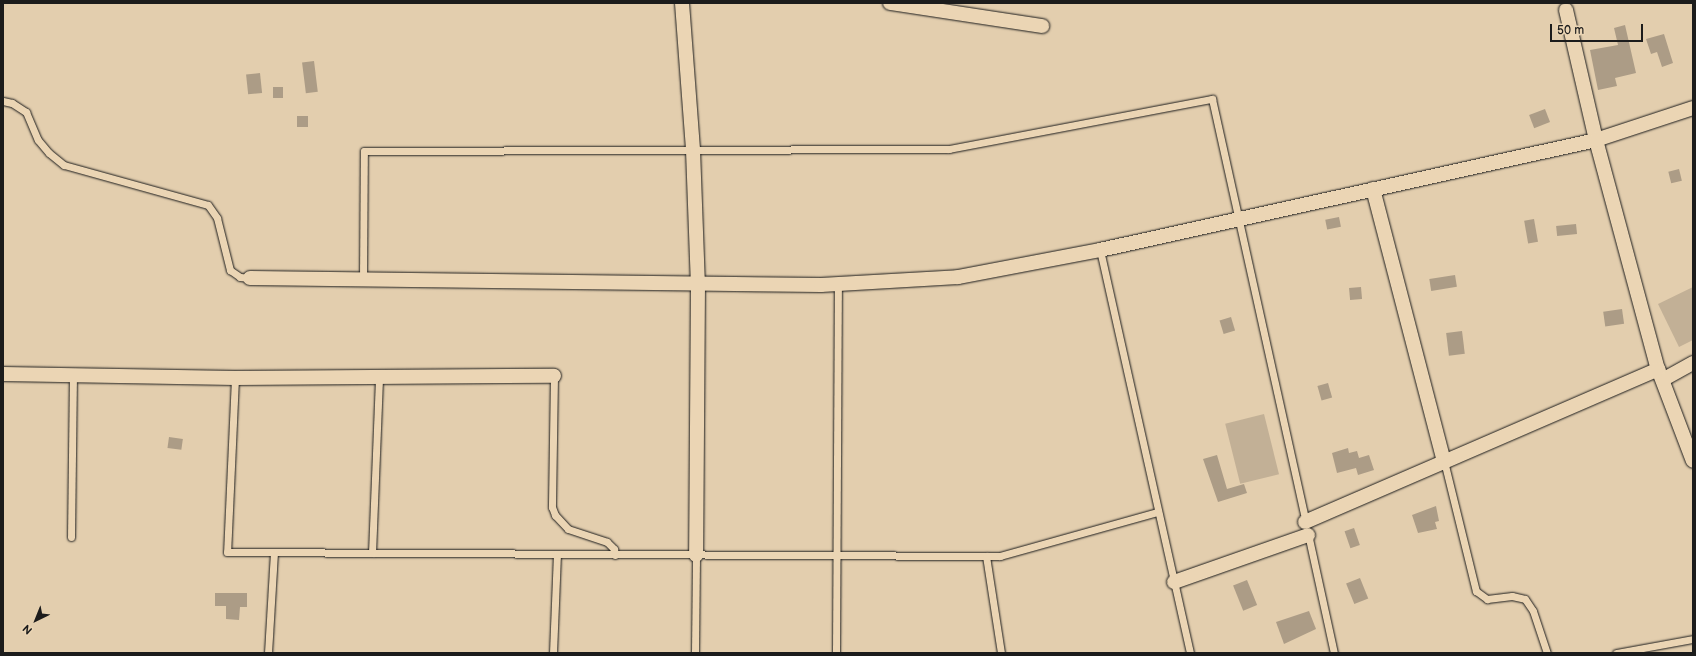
<!DOCTYPE html>
<html>
<head>
<meta charset="utf-8">
<style>
	body { margin:0 }
	#map { position:relative; width:1696px; height:656px; overflow:hidden; background:#e3ceae; font-family:"Balsamiq Sans",sans-serif }
	div>[style] { position:absolute }
	.green>* { inset:0; background:#c2b096; transform-origin:0 0 }
	.building>* { inset:0; background:#ac9c86; transform-origin:0 0 }
	.roads { filter:drop-shadow(0 0 1px #1c1c1c) drop-shadow(0 0 1px #1c1c1c) }
	.lane>* { height:7px; margin:-3.5px; padding:0 3.5px; transform-origin:3.5px; border-radius:3.5px; background:#ebd5b4 }
	.street>* { height:14px; margin:-7px; padding:0 7px; transform-origin:7px; border-radius:7px; background:#ebd5b4 }
	span { translate:-50% -50%; white-space:nowrap; text-align:center; line-height:1.15; -webkit-text-stroke:3.5px #ebd5b4; paint-order:stroke }
	.frame { position:absolute; inset:0; border:4px solid #1c1c1c; pointer-events:none }
	.north { position:absolute; left:16px; top:600px; width:40px; height:40px; -webkit-text-stroke:3px #ebd5b4; paint-order:stroke; rotate:223deg; font-size:11px; font-weight:700; line-height:16px; text-align:center; color:#1c1c1c }
	.north::after { content:''; display:block; margin:auto; width:14px; height:18px; background:#1c1c1c; clip-path:polygon(50% 0,100% 100%,50% 72%,0 100%) }
	.scale { position:absolute; left:1550px; top:24px; width:93px; height:18px; box-sizing:border-box; border:2px solid #1c1c1c; border-top:0; padding-left:5px; font-size:12px; line-height:14px; white-space:nowrap; color:#1c1c1c; -webkit-text-stroke:3px #ebd5b4; paint-order:stroke }
</style>
</head>
<body>
<div id="map">
	<div class="green">
		<i style="clip-path:polygon(1693px 287px,1693px 340px,1679px 347px,1658px 304px)"></i>
		<i style="left:1264px;top:414px;width:62px;height:40px;rotate:76deg"></i>
	</div>
	<div class="building">
		<i style="clip-path:polygon(1625px 25px,1636px 73px,1615px 78px,1617px 86px,1598px 90px,1590px 50px,1618px 45px,1614px 28px)"></i>
		<i style="clip-path:polygon(1664px 34px,1673px 63px,1662px 67px,1657px 52px,1651px 54px,1646px 39px)"></i>
		<i style="left:314px;top:61px;width:31px;height:12px;rotate:83deg"></i>
		<i style="left:260px;top:73px;width:20px;height:14px;rotate:84deg"></i>
		<i style="left:283px;top:87px;width:11px;height:10px;rotate:90deg"></i>
		<i style="left:1545px;top:109px;width:14px;height:17px;rotate:69deg"></i>
		<i style="left:297px;top:116px;width:11px;height:11px"></i>
		<i style="left:1679px;top:169px;width:12px;height:11px;rotate:76deg"></i>
		<i style="left:1339px;top:217px;width:10px;height:14px;rotate:79deg"></i>
		<i style="left:1534px;top:219px;width:23px;height:10px;rotate:80deg"></i>
		<i style="left:1576px;top:224px;width:10px;height:20px;rotate:84deg"></i>
		<i style="left:1455px;top:275px;width:12px;height:26px;rotate:81deg"></i>
		<i style="left:1361px;top:287px;width:12px;height:12px;rotate:85deg"></i>
		<i style="left:1622px;top:309px;width:15px;height:19px;rotate:82deg"></i>
		<i style="left:1231px;top:317px;width:14px;height:12px;rotate:73deg"></i>
		<i style="left:1462px;top:331px;width:23px;height:16px;rotate:83deg"></i>
		<i style="left:1328px;top:383px;width:15px;height:11px;rotate:74deg"></i>
		<i style="left:169px;top:437px;width:14px;height:11px;rotate:8deg"></i>
		<i style="clip-path:polygon(1348px 448px,1349px 453px,1357px 451px,1359px 458px,1369px 455px,1374px 470px,1358px 475px,1356px 468px,1337px 473px,1332px 453px)"></i>
		<i style="clip-path:polygon(1217px 455px,1227px 489px,1244px 484px,1247px 493px,1218px 502px,1203px 459px)"></i>
		<i style="clip-path:polygon(1436px 506px,1439px 521px,1435px 522px,1437px 529px,1418px 533px,1412px 515px)"></i>
		<i style="left:1354px;top:528px;width:18px;height:10px;rotate:71deg"></i>
		<i style="left:1360px;top:578px;width:22px;height:15px;rotate:68deg"></i>
		<i style="left:1247px;top:580px;width:27px;height:15px;rotate:68deg"></i>
		<i style="clip-path:polygon(215px 593px,247px 593px,247px 607px,240px 607px,239px 620px,226px 619px,226px 606px,215px 606px)"></i>
		<i style="clip-path:polygon(1309px 611px,1316px 629px,1284px 644px,1276px 622px)"></i>
	</div>
	<div class="roads">
		<div class="lane">
			<i style="left:3px;top:101px;width:9px;rotate:13deg"></i>
			<i style="left:12px;top:103px;width:17px;rotate:33deg"></i>
			<i style="left:26px;top:112px;width:30px;rotate:67deg"></i>
			<i style="left:38px;top:140px;width:17px;rotate:50deg"></i>
			<i style="left:49px;top:153px;width:19px;rotate:39deg"></i>
			<i style="left:64px;top:165px;width:149px;rotate:15.5deg"></i>
			<i style="left:208px;top:205px;width:16px;rotate:55deg"></i>
			<i style="left:217px;top:218px;width:54px;rotate:76deg"></i>
			<i style="left:230px;top:270px;width:12px;rotate:35deg"></i>
			<i style="left:240px;top:277px;width:10px;rotate:6deg"></i>
			<i style="left:1100px;top:250px;width:413px;rotate:77.4deg"></i>
			<i style="left:363px;top:279px;width:128px;rotate:-89.6deg"></i>
			<i style="left:364px;top:151px;width:585px;rotate:-0.2deg"></i>
			<i style="left:949px;top:149px;width:268px;rotate:-10.8deg"></i>
			<i style="left:1212px;top:99px;width:435px;rotate:77.5deg"></i>
			<i style="left:554px;top:376px;width:131px;rotate:90.9deg"></i>
			<i style="left:552px;top:507px;width:9px;rotate:69deg"></i>
			<i style="left:555px;top:515px;width:19px;rotate:47deg"></i>
			<i style="left:568px;top:529px;width:41px;rotate:18.4deg"></i>
			<i style="left:607px;top:542px;width:10px;rotate:45deg"></i>
			<i style="left:614px;top:549px;width:6px;rotate:81deg"></i>
			<i style="left:235px;top:378px;width:174px;rotate:92.6deg"></i>
			<i style="left:227px;top:552px;width:773px;rotate:0.3deg"></i>
			<i style="left:1000px;top:556px;width:164px;rotate:-15.6deg"></i>
			<i style="left:1444px;top:461px;width:134px;rotate:76.2deg"></i>
			<i style="left:1476px;top:591px;width:14px;rotate:36deg"></i>
			<i style="left:1487px;top:599px;width:25px;rotate:-7deg"></i>
			<i style="left:1512px;top:596px;width:13px;rotate:13deg"></i>
			<i style="left:1525px;top:599px;width:14px;rotate:56deg"></i>
			<i style="left:1533px;top:611px;width:44px;rotate:71.6deg"></i>
			<i style="left:1308px;top:534px;width:122px;rotate:77.7deg"></i>
			<i style="left:71px;top:537px;width:162px;rotate:-89.3deg"></i>
			<i style="left:372px;top:553px;width:176px;rotate:-87.7deg"></i>
			<i style="left:986px;top:556px;width:98px;rotate:81.2deg"></i>
			<i style="left:268px;top:653px;width:100px;rotate:-86.6deg"></i>
			<i style="left:553px;top:653px;width:99px;rotate:-87.7deg"></i>
			<i style="left:695px;top:653px;width:98px;rotate:-89.4deg"></i>
			<i style="left:836px;top:653px;width:368px;rotate:-89.7deg"></i>
			<i style="left:1616px;top:653px;width:78px;rotate:-10.3deg"></i>
		</div>
		<div class="street">
			<i style="left:682px;top:3px;width:147px;rotate:85.7deg"></i>
			<i style="left:693px;top:150px;width:134px;rotate:87.9deg"></i>
			<i style="left:698px;top:284px;width:271px;rotate:90.4deg"></i>
			<i style="left:890px;top:3px;width:154px;rotate:8.6deg"></i>
			<i style="left:1566px;top:10px;width:133px;rotate:77deg"></i>
			<i style="left:1596px;top:140px;width:237px;rotate:74.9deg"></i>
			<i style="left:1658px;top:369px;width:98px;rotate:69.2deg"></i>
			<i style="left:1373px;top:189px;width:281px;rotate:75.4deg"></i>
			<i style="left:250px;top:278px;width:571px;rotate:0.7deg"></i>
			<i style="left:821px;top:285px;width:137px;rotate:-3.3deg"></i>
			<i style="left:958px;top:277px;width:145px;rotate:-10.8deg"></i>
			<i style="left:1100px;top:250px;width:508px;rotate:-12.5deg"></i>
			<i style="left:1596px;top:140px;width:102px;rotate:-18.3deg"></i>
			<i style="left:3px;top:374px;width:232px;rotate:1deg"></i>
			<i style="left:235px;top:378px;width:319px;rotate:-0.4deg"></i>
			<i style="left:1664px;top:379px;width:33px;rotate:-29deg"></i>
			<i style="left:1305px;top:522px;width:385px;rotate:-23.4deg"></i>
			<i style="left:1174px;top:582px;width:142px;rotate:-19.3deg"></i>
		</div>
	</div>
	<div class="frame"></div>
	<div class="north">N</div>
	<div class="scale">50 m</div>
</div>
</body>
</html>
